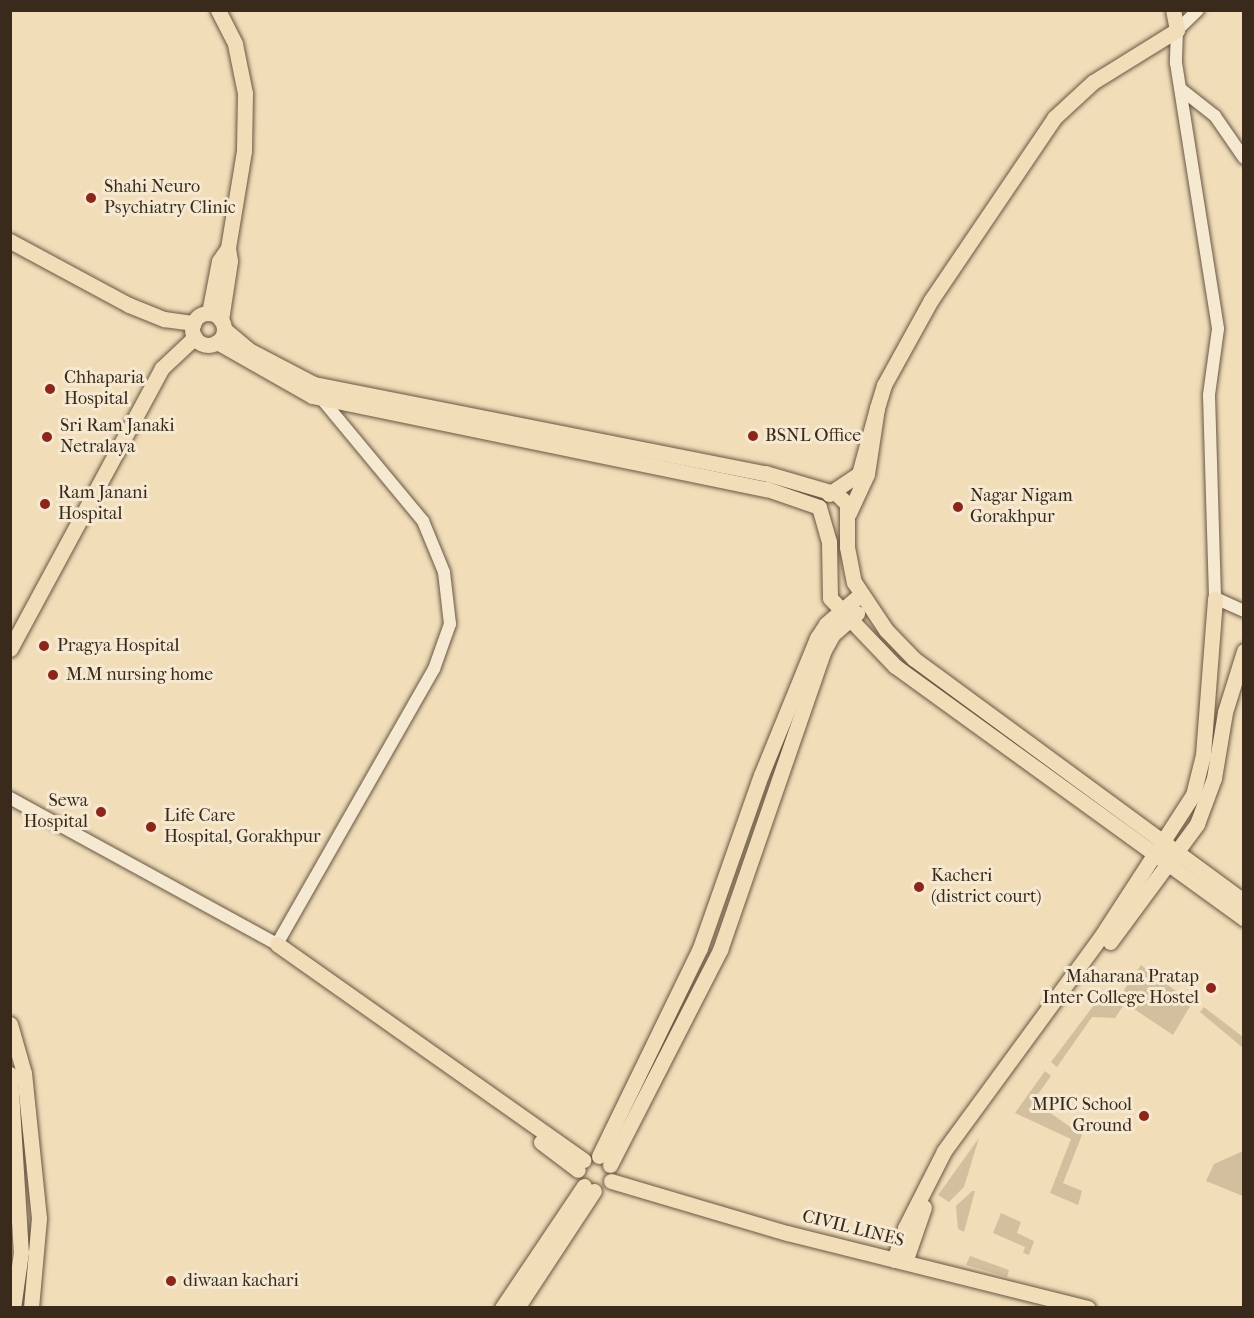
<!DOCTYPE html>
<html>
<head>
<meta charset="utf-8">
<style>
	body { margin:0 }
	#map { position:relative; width:1254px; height:1318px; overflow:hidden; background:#f1ddb8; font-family:"IM FELL French Canon",serif }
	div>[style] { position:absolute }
	.green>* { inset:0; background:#d2bf9d }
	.roads { filter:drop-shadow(0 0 2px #675743) drop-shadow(0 0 2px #675743) }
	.minor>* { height:12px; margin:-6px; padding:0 6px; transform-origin:6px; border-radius:6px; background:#f6e9d1 }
	.major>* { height:15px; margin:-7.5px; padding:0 7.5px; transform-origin:7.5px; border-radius:7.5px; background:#f1ddb8 }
	.major>.ring { margin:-7.5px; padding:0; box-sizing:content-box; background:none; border:15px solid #f1ddb8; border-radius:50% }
	.dots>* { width:16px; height:16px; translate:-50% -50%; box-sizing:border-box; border:3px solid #f6e9d1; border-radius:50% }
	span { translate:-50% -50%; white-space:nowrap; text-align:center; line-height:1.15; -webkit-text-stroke:6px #f6e9d1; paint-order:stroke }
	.poi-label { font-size:18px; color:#392a1c }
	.left { translate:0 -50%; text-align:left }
	.right { translate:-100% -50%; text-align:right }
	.street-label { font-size:18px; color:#392a1c }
	.frame { position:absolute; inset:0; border:12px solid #392a1c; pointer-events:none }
</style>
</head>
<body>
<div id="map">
	<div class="green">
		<i style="clip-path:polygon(1141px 965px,1192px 1003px,1173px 1035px,1125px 1003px,1115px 1018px,1092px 1017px,1057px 1067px,1051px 1062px,1100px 997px,1116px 1002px)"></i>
		<i style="clip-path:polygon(1204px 1007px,1243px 1037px,1243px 1048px,1200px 1012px)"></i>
		<i style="clip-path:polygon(1045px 1071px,1051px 1076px,1033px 1101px,1082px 1135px,1063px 1183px,1082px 1191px,1078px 1205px,1050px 1193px,1071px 1139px,1015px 1113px)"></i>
		<i style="clip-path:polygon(979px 1138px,964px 1187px,949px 1202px,938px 1195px)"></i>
		<i style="clip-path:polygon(1243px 1151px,1243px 1196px,1206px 1181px,1214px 1164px)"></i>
		<i style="clip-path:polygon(972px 1191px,975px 1191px,964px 1232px,958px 1229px,956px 1206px)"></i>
		<i style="clip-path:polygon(1001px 1213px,1021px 1222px,1017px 1233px,1034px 1241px,1029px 1255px,1023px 1253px,1025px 1247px,993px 1233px)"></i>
		<i style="clip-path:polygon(970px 1256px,1009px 1270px,1007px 1277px,966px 1265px)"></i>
	</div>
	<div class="roads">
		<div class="minor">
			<i style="left:1198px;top:10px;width:29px;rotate:136deg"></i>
			<i style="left:1177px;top:30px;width:33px;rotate:92deg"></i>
			<i style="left:1176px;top:63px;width:269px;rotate:81deg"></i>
			<i style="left:1218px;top:329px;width:67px;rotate:97.8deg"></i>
			<i style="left:1209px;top:395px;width:203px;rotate:88.3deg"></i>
			<i style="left:1215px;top:598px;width:32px;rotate:24deg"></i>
			<i style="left:1182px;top:90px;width:42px;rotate:38.2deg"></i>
			<i style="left:1215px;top:116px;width:51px;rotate:55.4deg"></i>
			<i style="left:10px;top:798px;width:304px;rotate:28.7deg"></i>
			<i style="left:277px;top:944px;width:317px;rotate:-60.3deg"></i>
			<i style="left:434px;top:669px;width:48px;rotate:-70.4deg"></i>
			<i style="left:450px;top:624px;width:52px;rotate:-96.6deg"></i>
			<i style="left:444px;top:572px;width:55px;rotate:-112.4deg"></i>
			<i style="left:423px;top:521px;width:160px;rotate:-129.7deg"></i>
		</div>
		<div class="major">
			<i style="left:218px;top:10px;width:38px;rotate:63deg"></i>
			<i style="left:235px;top:44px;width:50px;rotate:78.5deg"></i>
			<i style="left:245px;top:93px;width:58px;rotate:91deg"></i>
			<i style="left:244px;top:151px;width:98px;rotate:99.4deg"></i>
			<i style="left:228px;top:248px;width:13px;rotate:81deg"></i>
			<i style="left:230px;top:261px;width:60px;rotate:98.7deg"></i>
			<i style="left:10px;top:241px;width:135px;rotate:28.3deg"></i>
			<i style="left:129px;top:305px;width:38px;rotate:22deg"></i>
			<i style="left:164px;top:319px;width:30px;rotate:8deg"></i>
			<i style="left:209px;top:313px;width:53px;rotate:-79.1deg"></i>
			<i style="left:219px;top:261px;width:16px;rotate:-55deg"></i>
			<i class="ring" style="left:192px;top:313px;width:17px;height:17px"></i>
			<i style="left:224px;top:329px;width:33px;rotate:40deg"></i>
			<i style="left:249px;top:350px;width:73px;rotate:27.6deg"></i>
			<i style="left:314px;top:384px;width:460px;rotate:11.2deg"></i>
			<i style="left:765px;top:473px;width:75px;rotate:16.3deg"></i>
			<i style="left:837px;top:494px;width:14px;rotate:45deg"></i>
			<i style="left:847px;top:504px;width:43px;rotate:90deg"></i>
			<i style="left:847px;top:547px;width:36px;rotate:79deg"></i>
			<i style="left:854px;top:582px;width:58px;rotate:56.3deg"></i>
			<i style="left:886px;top:630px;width:40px;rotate:46deg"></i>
			<i style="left:914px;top:659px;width:409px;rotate:36.3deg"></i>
			<i style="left:217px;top:342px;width:109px;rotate:29.6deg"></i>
			<i style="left:312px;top:396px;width:464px;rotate:11.6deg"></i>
			<i style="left:767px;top:489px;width:55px;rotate:19.1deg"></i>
			<i style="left:819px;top:507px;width:35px;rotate:74deg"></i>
			<i style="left:829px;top:541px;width:57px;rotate:89deg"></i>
			<i style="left:830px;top:598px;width:94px;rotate:46.3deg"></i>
			<i style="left:895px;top:666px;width:431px;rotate:35.9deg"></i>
			<i style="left:877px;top:408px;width:24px;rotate:-73deg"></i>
			<i style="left:884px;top:385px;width:97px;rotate:-61.1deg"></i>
			<i style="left:931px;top:300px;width:220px;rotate:-55.9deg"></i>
			<i style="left:1054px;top:118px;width:53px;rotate:-42.7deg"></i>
			<i style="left:1093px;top:82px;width:99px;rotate:-31.8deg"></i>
			<i style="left:1177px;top:30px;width:20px;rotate:-101deg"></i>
			<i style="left:829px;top:494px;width:36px;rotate:-34deg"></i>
			<i style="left:859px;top:474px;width:68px;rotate:-74.7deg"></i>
			<i style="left:877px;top:408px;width:67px;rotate:98.6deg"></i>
			<i style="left:867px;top:474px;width:43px;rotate:114.8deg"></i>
			<i style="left:10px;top:649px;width:319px;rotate:-61.6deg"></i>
			<i style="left:162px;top:368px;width:45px;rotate:-43.2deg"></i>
			<i style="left:1110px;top:942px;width:147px;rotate:-53.6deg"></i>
			<i style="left:1197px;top:824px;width:49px;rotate:-69.7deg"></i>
			<i style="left:1214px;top:778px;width:67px;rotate:-80.5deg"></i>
			<i style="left:1225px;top:712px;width:64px;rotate:-72.7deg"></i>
			<i style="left:277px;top:944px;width:375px;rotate:35.2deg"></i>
			<i style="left:10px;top:1024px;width:51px;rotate:74.1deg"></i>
			<i style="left:24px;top:1073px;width:146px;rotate:84.1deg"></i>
			<i style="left:39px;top:1218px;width:90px;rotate:95.1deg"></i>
			<i style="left:10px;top:1074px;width:178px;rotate:86.5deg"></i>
			<i style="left:21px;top:1252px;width:57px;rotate:98.1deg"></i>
			<i style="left:541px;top:1142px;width:46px;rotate:37.1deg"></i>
			<i style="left:599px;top:1156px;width:231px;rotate:-64.1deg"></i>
			<i style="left:700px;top:948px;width:183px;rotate:-70.6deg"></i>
			<i style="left:761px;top:775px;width:148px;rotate:-67.8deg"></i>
			<i style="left:817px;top:638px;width:17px;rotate:-57deg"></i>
			<i style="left:826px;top:624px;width:45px;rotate:-40.5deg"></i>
			<i style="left:610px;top:1165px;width:242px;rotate:-62.9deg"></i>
			<i style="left:720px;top:950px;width:318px;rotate:-70.9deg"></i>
			<i style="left:824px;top:650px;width:18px;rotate:-61deg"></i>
			<i style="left:833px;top:634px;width:32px;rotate:-41deg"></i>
			<i style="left:611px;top:1181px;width:184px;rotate:16.5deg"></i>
			<i style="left:787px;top:1233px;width:310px;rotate:14deg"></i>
			<i style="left:894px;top:1260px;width:34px;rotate:-71deg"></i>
			<i style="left:905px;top:1228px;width:86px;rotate:-63.1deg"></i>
			<i style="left:944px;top:1151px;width:264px;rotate:-53.8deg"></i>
			<i style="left:1100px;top:938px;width:171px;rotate:-57deg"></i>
			<i style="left:1193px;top:795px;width:41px;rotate:-76deg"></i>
			<i style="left:1203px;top:755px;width:157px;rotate:-85.6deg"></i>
			<i style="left:905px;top:1262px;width:58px;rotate:-70.9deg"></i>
			<i style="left:502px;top:1308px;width:147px;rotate:-56.1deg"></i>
			<i style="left:517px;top:1308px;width:140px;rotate:-56.7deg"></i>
		</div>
	</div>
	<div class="dots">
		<i style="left:91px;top:198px;background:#8f2418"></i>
		<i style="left:50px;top:389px;background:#8f2418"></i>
		<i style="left:753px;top:436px;background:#8f2418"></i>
		<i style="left:47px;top:437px;background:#8f2418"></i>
		<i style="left:45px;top:504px;background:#8f2418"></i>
		<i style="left:958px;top:507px;background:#8f2418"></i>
		<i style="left:44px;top:646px;background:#8f2418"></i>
		<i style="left:53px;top:675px;background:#8f2418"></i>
		<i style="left:101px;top:812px;background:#8f2418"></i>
		<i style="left:151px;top:827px;background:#8f2418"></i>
		<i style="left:919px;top:887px;background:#8f2418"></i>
		<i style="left:1211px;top:988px;background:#8f2418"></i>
		<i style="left:1144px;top:1116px;background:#8f2418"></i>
		<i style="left:171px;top:1281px;background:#8f2418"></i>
	</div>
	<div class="poi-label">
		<span class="left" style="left:104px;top:198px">Shahi Neuro<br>Psychiatry Clinic</span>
		<span class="left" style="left:64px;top:389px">Chhaparia<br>Hospital</span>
		<span class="left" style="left:60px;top:437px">Sri Ram Janaki<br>Netralaya</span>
		<span class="left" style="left:765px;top:436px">BSNL Office</span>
		<span class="left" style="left:58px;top:504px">Ram Janani<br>Hospital</span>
		<span class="left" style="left:970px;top:507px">Nagar Nigam<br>Gorakhpur</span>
		<span class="left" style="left:57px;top:646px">Pragya Hospital</span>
		<span class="left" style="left:66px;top:675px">M.M nursing home</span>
		<span class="right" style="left:88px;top:812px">Sewa<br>Hospital</span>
		<span class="left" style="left:164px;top:827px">Life Care<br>Hospital, Gorakhpur</span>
		<span class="left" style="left:931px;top:887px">Kacheri<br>(district court)</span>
		<span class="right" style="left:1199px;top:988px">Maharana Pratap<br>Inter College Hostel</span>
		<span class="right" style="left:1132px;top:1116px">MPIC School<br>Ground</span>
		<span class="left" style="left:183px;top:1281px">diwaan kachari</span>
	</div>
	<div class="street-label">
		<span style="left:853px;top:1229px;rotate:14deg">CIVIL LINES</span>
	</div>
	<div class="frame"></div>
</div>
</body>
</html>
